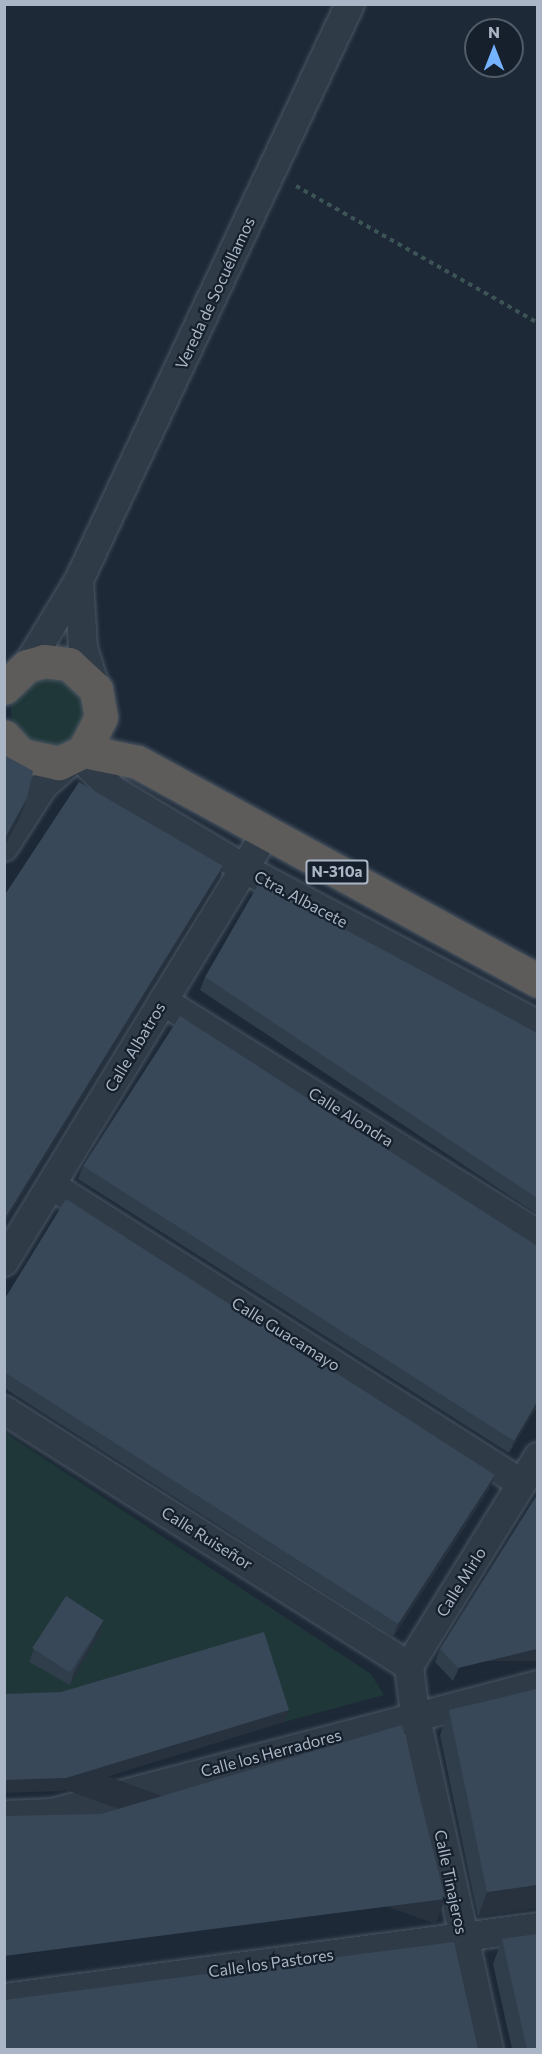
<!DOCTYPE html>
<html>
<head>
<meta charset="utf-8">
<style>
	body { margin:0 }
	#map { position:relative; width:542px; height:2054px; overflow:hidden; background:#1d2937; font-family:Commissioner,sans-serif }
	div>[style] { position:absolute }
	.green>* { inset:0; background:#1f3738 }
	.round { border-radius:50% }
	.path>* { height:4px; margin-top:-2px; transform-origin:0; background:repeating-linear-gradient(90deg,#3c5456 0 4.5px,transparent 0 9px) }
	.roads { filter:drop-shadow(0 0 2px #4b5663) drop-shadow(0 0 2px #4b5663) }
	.minor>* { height:28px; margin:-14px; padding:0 14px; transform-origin:14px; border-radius:14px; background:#303b48 }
	.trunk>* { height:33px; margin:-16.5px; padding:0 16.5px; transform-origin:16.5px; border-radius:16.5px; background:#5e5c5a }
	.wall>* { inset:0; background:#303e4c }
	.shaded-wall>* { inset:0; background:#27323e; transform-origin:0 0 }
	.building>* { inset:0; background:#384858; transform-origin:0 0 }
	span { translate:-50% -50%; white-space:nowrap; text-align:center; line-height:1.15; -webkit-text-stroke:4.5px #16202c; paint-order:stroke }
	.shield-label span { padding:2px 4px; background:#16202c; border:2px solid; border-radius:4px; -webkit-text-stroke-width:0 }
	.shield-label { font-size:15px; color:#aab6c5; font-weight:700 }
	.street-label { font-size:16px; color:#aab6c5 }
	.frame { position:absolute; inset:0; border:6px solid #aab6c5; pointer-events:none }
	.north { position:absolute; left:464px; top:18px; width:60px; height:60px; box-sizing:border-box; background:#16202c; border:2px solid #515c69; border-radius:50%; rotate:0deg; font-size:16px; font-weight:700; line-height:24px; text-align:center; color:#aab6c5 }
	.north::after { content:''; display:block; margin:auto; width:21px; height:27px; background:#75b2ff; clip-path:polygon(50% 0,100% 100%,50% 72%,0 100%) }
</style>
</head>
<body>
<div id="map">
	<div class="green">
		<i class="round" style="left:11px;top:673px;width:76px;height:76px"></i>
		<i style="clip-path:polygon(4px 1432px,371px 1674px,384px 1695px,284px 1722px,5px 1707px)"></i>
	</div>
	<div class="path">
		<i style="left:296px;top:186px;width:278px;rotate:29.5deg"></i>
	</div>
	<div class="roads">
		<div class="minor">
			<i style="left:79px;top:580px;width:68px;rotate:86.6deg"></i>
			<i style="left:83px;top:648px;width:43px;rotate:72.4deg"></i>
			<i style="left:27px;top:666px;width:100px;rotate:-58.8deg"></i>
			<i style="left:79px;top:580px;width:637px;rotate:-64.8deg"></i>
			<i style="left:4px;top:847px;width:72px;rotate:-57.4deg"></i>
			<i style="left:43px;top:786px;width:47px;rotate:-41.5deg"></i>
			<i style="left:78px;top:755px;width:49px;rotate:45deg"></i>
			<i style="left:113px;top:790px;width:154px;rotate:30.9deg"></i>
			<i style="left:245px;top:869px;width:332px;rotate:28deg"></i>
			<i style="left:163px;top:1001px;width:441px;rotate:31.9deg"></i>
			<i style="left:51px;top:1185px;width:557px;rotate:32.38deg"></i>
			<i style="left:4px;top:1262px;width:503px;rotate:-58.59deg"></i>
			<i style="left:4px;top:1410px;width:479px;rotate:32.3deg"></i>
			<i style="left:4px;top:1815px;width:48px;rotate:-2.4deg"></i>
			<i style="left:52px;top:1813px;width:503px;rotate:-14.76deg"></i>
			<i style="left:4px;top:1998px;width:539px;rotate:-7.57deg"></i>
			<i style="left:489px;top:2050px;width:344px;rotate:-102.4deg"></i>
			<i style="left:415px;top:1714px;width:48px;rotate:-97.1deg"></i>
			<i style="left:409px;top:1666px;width:246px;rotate:-58.3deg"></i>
		</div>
		<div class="trunk">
			<i style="left:4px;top:688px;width:32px;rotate:-44deg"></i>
			<i style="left:27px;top:666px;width:18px;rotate:-16deg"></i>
			<i style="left:44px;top:661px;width:25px;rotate:7deg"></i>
			<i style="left:69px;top:664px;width:37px;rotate:43deg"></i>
			<i style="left:96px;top:689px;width:28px;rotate:80deg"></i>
			<i style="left:101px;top:717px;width:38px;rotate:117deg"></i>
			<i style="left:84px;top:751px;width:28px;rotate:154deg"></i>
			<i style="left:59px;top:763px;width:39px;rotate:-168deg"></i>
			<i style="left:21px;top:755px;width:25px;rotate:-132deg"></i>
			<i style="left:84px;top:751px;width:54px;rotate:11.7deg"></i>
			<i style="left:137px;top:762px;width:457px;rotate:28.6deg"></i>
		</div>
	</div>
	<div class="wall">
		<i style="clip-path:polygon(205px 977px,537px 1033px,537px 1214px,200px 990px)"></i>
		<i style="clip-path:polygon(83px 1166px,537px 1407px,509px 1453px,78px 1179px)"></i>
		<i style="clip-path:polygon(4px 1300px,490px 1488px,393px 1637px,4px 1388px)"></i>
		<i style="clip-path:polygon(537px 1495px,453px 1681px,435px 1662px,440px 1649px)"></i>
		<i style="clip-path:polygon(100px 1633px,70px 1685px,29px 1662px,34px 1649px)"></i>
		<i style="clip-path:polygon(449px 1710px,537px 1908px,478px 1917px,440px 1735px)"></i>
		<i style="clip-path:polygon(502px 1939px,537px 2049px,512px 2049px,493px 1964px)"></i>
	</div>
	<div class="shaded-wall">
		<i style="clip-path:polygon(27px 798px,19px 819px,4px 847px,4px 840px)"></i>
		<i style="clip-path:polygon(223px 866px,219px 879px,4px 1225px,4px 1220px)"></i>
		<i style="clip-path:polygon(537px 1402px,537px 1407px,509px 1453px,514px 1441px)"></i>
		<i style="clip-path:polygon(495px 1475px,490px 1488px,393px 1637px,398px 1624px)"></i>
		<i style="clip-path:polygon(104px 1621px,100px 1633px,70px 1685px,74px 1672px)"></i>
		<i style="left:537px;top:1649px;width:12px;height:81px;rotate:90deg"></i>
		<i style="clip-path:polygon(289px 1710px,284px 1722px,61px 1791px,4px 1793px,4px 1780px)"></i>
		<i style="clip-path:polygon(537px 1885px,537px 1908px,478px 1917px,487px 1892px)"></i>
		<i style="left:445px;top:1899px;width:27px;height:445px;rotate:110deg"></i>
	</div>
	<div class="building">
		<i style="clip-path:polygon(4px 755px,33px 771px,27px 798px,4px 840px)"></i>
		<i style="clip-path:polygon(79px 782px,223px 866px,4px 1220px,4px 896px)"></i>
		<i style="clip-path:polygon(259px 883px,537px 1033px,537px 1198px,205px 977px)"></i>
		<i style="clip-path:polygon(180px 1016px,537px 1246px,537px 1402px,514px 1441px,83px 1166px)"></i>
		<i style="clip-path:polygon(66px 1199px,495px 1475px,398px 1624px,4px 1372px,4px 1300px)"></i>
		<i style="clip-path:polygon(537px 1495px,537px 1649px,458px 1668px,440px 1649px)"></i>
		<i style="left:66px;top:1596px;width:45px;height:62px;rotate:33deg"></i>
		<i style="clip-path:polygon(264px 1632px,289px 1710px,66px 1778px,4px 1780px,4px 1694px,61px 1692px)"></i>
		<i style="clip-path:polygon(537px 1689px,537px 1885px,487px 1892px,449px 1710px)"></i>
		<i style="clip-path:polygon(402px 1725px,445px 1899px,4px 1956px,4px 1816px,101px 1814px)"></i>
		<i style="clip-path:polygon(537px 1934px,537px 2049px,527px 2049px,502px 1939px)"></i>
		<i style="clip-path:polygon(454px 1942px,478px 2049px,4px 2049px,4px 2000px)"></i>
	</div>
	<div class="shield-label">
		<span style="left:337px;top:872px">N-310a</span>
	</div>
	<div class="street-label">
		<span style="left:215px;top:293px;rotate:-65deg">Vereda de Socuéllamos</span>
		<span style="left:301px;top:899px;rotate:28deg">Ctra. Albacete</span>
		<span style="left:135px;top:1047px;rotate:-59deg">Calle Albatros</span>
		<span style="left:351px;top:1117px;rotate:32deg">Calle Alondra</span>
		<span style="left:286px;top:1334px;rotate:32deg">Calle Guacamayo</span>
		<span style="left:207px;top:1538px;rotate:32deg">Calle Ruiseñor</span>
		<span style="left:461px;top:1582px;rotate:-58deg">Calle Mirlo</span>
		<span style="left:271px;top:1753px;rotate:-15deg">Calle los Herradores</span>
		<span style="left:451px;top:1882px;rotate:78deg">Calle Tinajeros</span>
		<span style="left:271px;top:1963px;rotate:-8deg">Calle los Pastores</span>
	</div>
	<div class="frame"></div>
	<div class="north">N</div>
</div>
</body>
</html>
